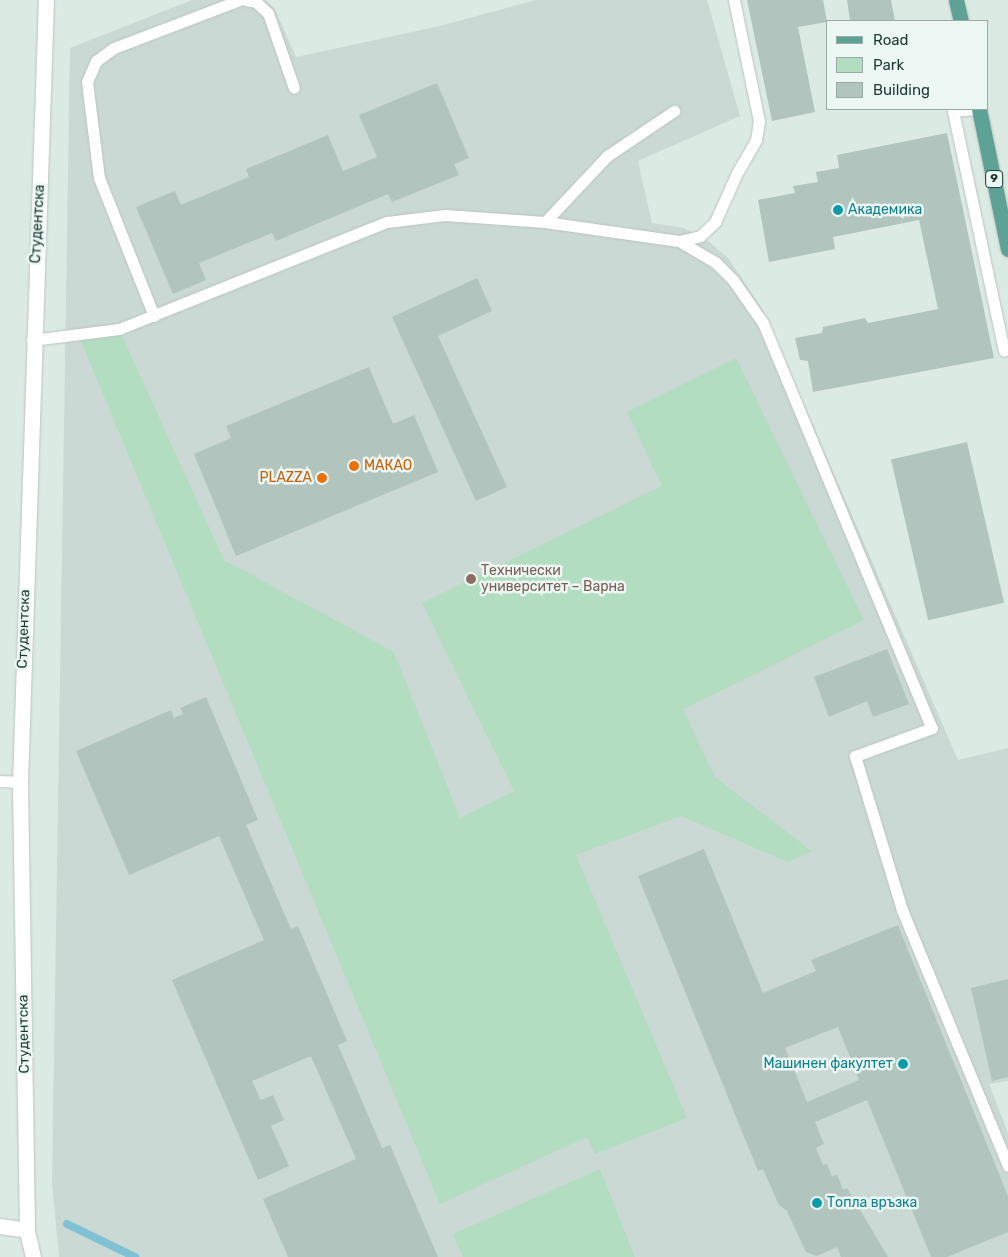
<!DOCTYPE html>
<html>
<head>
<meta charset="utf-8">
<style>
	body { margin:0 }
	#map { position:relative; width:1008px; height:1257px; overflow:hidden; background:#dceae4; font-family:Rubik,sans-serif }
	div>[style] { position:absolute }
	.built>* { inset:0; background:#cad9d4 }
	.green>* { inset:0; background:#b3ddc1 }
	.stream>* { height:8px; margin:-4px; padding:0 4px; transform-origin:4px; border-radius:4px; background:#80c1d3 }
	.building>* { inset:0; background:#b2c4be; transform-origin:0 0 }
	.roads { filter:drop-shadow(0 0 1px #bcc4c2) drop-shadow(0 0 1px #bcc4c2) }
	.service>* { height:11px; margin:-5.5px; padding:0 5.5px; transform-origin:5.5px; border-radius:5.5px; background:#fff }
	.minor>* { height:15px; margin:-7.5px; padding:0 7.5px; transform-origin:7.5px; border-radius:7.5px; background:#fff }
	.primary>* { height:15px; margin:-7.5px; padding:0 7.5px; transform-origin:7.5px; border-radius:7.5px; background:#5ea295 }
	.dots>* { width:14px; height:14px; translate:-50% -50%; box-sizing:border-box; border:2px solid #ecf6f2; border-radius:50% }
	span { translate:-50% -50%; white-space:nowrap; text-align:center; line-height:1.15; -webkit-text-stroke:5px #ecf6f2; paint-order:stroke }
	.shield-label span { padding:1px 4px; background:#ecf6f2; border:1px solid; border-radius:4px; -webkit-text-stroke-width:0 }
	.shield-label { font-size:12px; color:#1e3934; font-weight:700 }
	.culture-label { font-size:14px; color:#0d838f }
	.left { translate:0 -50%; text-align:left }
	.right { translate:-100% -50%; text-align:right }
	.street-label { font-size:14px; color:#1e3934 }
	.food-label { font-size:14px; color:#c56008 }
	.education-label { font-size:14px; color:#785e54 }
	.legend { position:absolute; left:826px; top:20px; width:162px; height:90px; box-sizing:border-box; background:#ecf6f2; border:1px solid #9aaaa6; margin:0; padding:6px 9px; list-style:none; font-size:15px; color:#1e3934 }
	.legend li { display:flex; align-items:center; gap:10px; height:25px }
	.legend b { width:25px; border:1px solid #9aaaa6 }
</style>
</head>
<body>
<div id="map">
	<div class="built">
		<i style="clip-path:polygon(192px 0,265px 0,275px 9px,296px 57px,440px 26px,536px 0,707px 0,740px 116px,638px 161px,652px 223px,684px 228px,708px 241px,728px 258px,763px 310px,958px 760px,1008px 748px,1008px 1081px,989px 1084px,1008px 1133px,1008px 1257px,59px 1257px,52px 1182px,70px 48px)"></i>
	</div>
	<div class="green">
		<i style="clip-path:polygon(119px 329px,224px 560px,394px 652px,460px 818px,514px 791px,422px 603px,662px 486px,627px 412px,736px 358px,864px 620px,683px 709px,715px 777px,812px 851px,788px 862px,681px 816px,576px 855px,687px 1118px,595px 1154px,587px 1137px,440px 1204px,78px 334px)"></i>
		<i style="clip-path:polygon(600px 1169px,635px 1257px,463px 1257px,453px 1234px)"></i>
	</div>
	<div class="stream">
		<i style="left:67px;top:1224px;width:76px;rotate:25.9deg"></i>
	</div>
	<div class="building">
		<i style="clip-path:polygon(747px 0,823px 0,827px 22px,798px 27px,815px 112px,772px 121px)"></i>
		<i style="clip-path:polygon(847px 0,891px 0,895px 21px,850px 21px)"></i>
		<i style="clip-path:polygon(437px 83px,469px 158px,454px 164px,459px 175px,392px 202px,388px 194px,276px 241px,272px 233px,199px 263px,206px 280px,173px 294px,136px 207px,175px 191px,181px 205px,249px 177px,246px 169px,328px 135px,343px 171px,377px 157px,359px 115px)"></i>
		<i style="clip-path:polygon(947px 133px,994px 358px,813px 392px,808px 361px,800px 360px,795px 338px,822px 333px,823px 327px,865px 318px,868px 323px,938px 309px,919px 220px,833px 237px,835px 249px,769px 262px,758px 200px,795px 193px,793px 186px,818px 182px,816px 172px,839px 168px,837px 155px)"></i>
		<i style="clip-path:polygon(477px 278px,492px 311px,438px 336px,507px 487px,476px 501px,392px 317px)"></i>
		<i style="clip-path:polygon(369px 367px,393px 424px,414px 415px,438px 472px,236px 556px,194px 454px,231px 438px,226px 426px)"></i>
		<i style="left:967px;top:442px;width:165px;height:78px;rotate:77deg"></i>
		<i style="clip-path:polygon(887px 649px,909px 704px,873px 717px,867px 701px,829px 717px,814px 677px)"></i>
		<i style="clip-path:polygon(206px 697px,258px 820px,246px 825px,291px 929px,298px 926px,347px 1041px,338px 1045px,382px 1148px,390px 1145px,438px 1257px,288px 1257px,263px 1199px,356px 1159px,311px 1056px,252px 1081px,261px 1100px,273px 1095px,284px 1120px,271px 1126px,289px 1166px,258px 1180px,172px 980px,264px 940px,219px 836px,129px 875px,76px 751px,171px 710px,174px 718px,183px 714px,180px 708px)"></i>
		<i style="clip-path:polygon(evenodd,704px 849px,763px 993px,816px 971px,811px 960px,898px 925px,1008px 1196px,1008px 1232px,947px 1257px,931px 1257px,867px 1100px,815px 1122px,824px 1144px,816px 1148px,823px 1165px,827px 1164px,832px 1177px,837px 1174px,843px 1190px,847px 1188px,888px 1257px,841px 1257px,837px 1247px,817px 1256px,806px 1252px,787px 1211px,779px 1205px,763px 1169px,758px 1171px,638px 876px,704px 849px,838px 1027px,859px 1080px,807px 1102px,785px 1048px,838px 1027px)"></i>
		<i style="clip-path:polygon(1008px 979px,1008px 1077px,992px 1081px,971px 988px)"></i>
	</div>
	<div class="roads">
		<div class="service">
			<i style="left:246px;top:0;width:10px;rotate:11deg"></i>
			<i style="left:256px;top:2px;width:16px;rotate:43deg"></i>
			<i style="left:268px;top:13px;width:79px;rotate:70.9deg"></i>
			<i style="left:975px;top:109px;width:22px;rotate:175deg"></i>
			<i style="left:953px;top:111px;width:245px;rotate:78deg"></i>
			<i style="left:545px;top:222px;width:135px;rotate:8.1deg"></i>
			<i style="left:679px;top:241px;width:42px;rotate:30.3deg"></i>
			<i style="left:715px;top:262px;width:25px;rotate:45deg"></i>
			<i style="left:733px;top:280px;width:52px;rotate:55.1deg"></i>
			<i style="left:763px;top:323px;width:439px;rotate:67.4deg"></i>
			<i style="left:932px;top:728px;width:82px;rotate:160deg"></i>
			<i style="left:855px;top:756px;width:161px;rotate:73deg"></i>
			<i style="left:902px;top:910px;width:277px;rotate:67.5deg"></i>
			<i style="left:679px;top:241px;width:22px;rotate:-13deg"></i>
			<i style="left:700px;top:236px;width:21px;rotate:-43deg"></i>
			<i style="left:715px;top:222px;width:54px;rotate:-65.8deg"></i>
			<i style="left:737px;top:173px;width:38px;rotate:-60deg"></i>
			<i style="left:756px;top:140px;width:19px;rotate:-81deg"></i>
			<i style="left:759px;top:121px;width:124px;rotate:-101.7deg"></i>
			<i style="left:154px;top:316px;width:149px;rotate:-111.7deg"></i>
			<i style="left:99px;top:178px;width:97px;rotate:-97.1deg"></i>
			<i style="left:87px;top:82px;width:23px;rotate:-67deg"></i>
			<i style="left:96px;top:61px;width:22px;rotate:-36deg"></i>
			<i style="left:114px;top:48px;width:135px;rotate:-20.9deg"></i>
			<i style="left:32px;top:340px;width:88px;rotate:-7.2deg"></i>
			<i style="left:119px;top:329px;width:289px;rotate:-21.8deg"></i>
			<i style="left:387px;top:222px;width:58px;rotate:-6.9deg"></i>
			<i style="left:445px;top:215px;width:100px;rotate:4deg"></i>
			<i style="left:545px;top:222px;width:91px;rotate:-46.8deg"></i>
			<i style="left:607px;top:156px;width:81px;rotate:-33.9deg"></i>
			<i style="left:0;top:781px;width:20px;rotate:3deg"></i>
		</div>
		<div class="minor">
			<i style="left:0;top:1226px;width:27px;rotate:8deg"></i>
			<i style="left:33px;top:1257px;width:28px;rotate:-103deg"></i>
			<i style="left:27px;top:1230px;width:448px;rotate:-90.9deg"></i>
			<i style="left:20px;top:782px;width:782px;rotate:-88.1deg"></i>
		</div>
		<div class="primary">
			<i style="left:956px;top:0;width:22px;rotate:77deg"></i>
			<i style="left:979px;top:109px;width:143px;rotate:78.3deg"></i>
		</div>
	</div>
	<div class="dots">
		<i style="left:838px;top:210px;background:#0f9aa8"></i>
		<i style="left:354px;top:466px;background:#e8710a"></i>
		<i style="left:322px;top:478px;background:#e8710a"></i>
		<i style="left:471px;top:579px;background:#8d6e63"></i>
		<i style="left:903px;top:1064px;background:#0f9aa8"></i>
		<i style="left:817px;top:1203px;background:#0f9aa8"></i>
	</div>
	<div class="shield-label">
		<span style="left:994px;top:179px">9</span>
	</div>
	<div class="culture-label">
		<span class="left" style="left:848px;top:210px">Академика</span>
		<span class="right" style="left:893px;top:1064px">Машинен факултет</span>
		<span class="left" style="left:827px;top:1203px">Топла връзка</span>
	</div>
	<div class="street-label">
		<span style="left:38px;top:224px;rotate:-87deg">Студентска</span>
		<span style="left:24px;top:629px;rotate:-88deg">Студентска</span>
		<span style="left:24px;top:1034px;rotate:-91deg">Студентска</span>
	</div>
	<div class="food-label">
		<span class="left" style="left:364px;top:466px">МАКАО</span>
		<span class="right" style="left:312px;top:478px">PLAZZA</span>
	</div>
	<div class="education-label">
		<span class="left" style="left:481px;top:579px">Технически<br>университет – Варна</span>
	</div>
	<ul class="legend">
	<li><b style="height:6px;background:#5ea295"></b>Road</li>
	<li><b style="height:14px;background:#b3ddc1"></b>Park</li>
	<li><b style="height:14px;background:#b2c4be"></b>Building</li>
	</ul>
</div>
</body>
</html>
